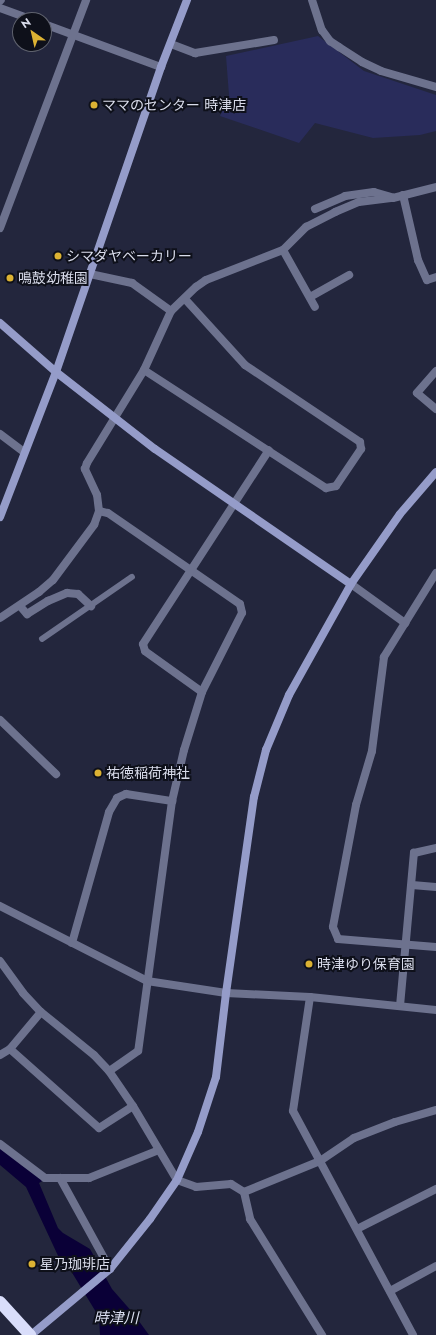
<!DOCTYPE html>
<html>
<head>
<meta charset="utf-8">
<style>
	body { margin:0 }
	#map { position:relative; width:436px; height:1335px; overflow:hidden; background:#23263d; font-family:Jost,"Noto Sans JP",sans-serif }
	div>[style] { position:absolute }
	.green>* { inset:0; background:#292c5b }
	.water>* { inset:0; background:#0a0037 }
	.lane>* { height:5.5px; margin:-2.75px; padding:0 2.75px; transform-origin:2.75px; border-radius:2.75px; background:#6d728e }
	.street>* { height:8px; margin:-4px; padding:0 4px; transform-origin:4px; border-radius:4px; background:#6d728e }
	.secondary>* { height:8px; margin:-4px; padding:0 4px; transform-origin:4px; border-radius:4px; background:#959cc9 }
	.highway>* { height:12px; margin:-6px; padding:0 6px; transform-origin:6px; border-radius:6px; background:#d9ddfa }
	.dots>* { width:11px; height:11px; translate:-50% -50%; box-sizing:border-box; border:2px solid #0e101a; border-radius:50% }
	span { translate:-50% -50%; white-space:nowrap; text-align:center; line-height:1.15; -webkit-text-stroke:4px #0e101a; paint-order:stroke }
	.poi-label { font-size:14px; color:#d9dceb }
	.left { translate:0 -50%; text-align:left }
	.water-label { font-size:15px; color:#dbdff1; font-style:italic }
	.north { position:absolute; left:12px; top:12px; width:40px; height:40px; box-sizing:border-box; background:#0e101a; border:1px solid #5f626e; border-radius:50%; rotate:326deg; font-size:11px; font-weight:700; line-height:16px; text-align:center; color:#d9dceb }
	.north::after { content:''; display:block; margin:auto; width:14px; height:18px; background:#dcb233; clip-path:polygon(50% 0,100% 100%,50% 72%,0 100%) }
</style>
</head>
<body>
<div id="map">
	<div class="green">
		<i style="clip-path:polygon(318px 36px,364px 71px,436px 95px,436px 131px,420px 135px,373px 138px,315px 123px,299px 143px,220px 116px,229px 95px,226px 56px)"></i>
	</div>
	<div class="water">
		<i style="clip-path:polygon(0 1148px,17px 1160px,21px 1165px,44px 1180px,39px 1183px,58px 1228px,63px 1233px,90px 1249px,112px 1289px,133px 1313px,149px 1335px,100px 1335px,99px 1317px,71px 1271px,60px 1260px,26px 1187px,0 1165px)"></i>
	</div>
	<div class="lane">
		<i style="left:42px;top:639px;width:109px;rotate:-34.6deg"></i>
	</div>
	<div class="street">
		<i style="left:312px;top:0;width:32px;rotate:72deg"></i>
		<i style="left:322px;top:30px;width:14px;rotate:54deg"></i>
		<i style="left:330px;top:41px;width:11px;rotate:34deg"></i>
		<i style="left:339px;top:47px;width:27px;rotate:33deg"></i>
		<i style="left:362px;top:62px;width:21px;rotate:25deg"></i>
		<i style="left:381px;top:71px;width:57px;rotate:16.2deg"></i>
		<i style="left:0;top:1px;width:1px;rotate:-45deg"></i>
		<i style="left:0;top:8px;width:35px;rotate:20deg"></i>
		<i style="left:44px;top:24px;width:125px;rotate:20.2deg"></i>
		<i style="left:171px;top:44px;width:26px;rotate:21deg"></i>
		<i style="left:195px;top:53px;width:80px;rotate:-9.3deg"></i>
		<i style="left:403px;top:195px;width:67px;rotate:77deg"></i>
		<i style="left:418px;top:260px;width:22px;rotate:66deg"></i>
		<i style="left:427px;top:280px;width:9px;rotate:-18deg"></i>
		<i style="left:315px;top:209px;width:33px;rotate:-23deg"></i>
		<i style="left:345px;top:196px;width:29px;rotate:-8deg"></i>
		<i style="left:374px;top:192px;width:19px;rotate:16deg"></i>
		<i style="left:0;top:228px;width:244px;rotate:-69.3deg"></i>
		<i style="left:283px;top:250px;width:65px;rotate:60.7deg"></i>
		<i style="left:90px;top:274px;width:43px;rotate:12.1deg"></i>
		<i style="left:132px;top:283px;width:48px;rotate:35.7deg"></i>
		<i style="left:310px;top:297px;width:45px;rotate:-29.4deg"></i>
		<i style="left:144px;top:370px;width:217px;rotate:33deg"></i>
		<i style="left:326px;top:488px;width:10px;rotate:-11deg"></i>
		<i style="left:336px;top:486px;width:45px;rotate:-56deg"></i>
		<i style="left:361px;top:449px;width:7px;rotate:-98deg"></i>
		<i style="left:360px;top:442px;width:138px;rotate:-146.2deg"></i>
		<i style="left:245px;top:365px;width:89px;rotate:-132.3deg"></i>
		<i style="left:436px;top:371px;width:29px;rotate:131deg"></i>
		<i style="left:417px;top:393px;width:25px;rotate:40deg"></i>
		<i style="left:0;top:434px;width:30px;rotate:37deg"></i>
		<i style="left:99px;top:511px;width:9px;rotate:13deg"></i>
		<i style="left:108px;top:513px;width:160px;rotate:34.6deg"></i>
		<i style="left:240px;top:604px;width:9px;rotate:77deg"></i>
		<i style="left:242px;top:613px;width:89px;rotate:116.9deg"></i>
		<i style="left:202px;top:692px;width:61px;rotate:107.2deg"></i>
		<i style="left:184px;top:750px;width:52px;rotate:103.2deg"></i>
		<i style="left:172px;top:801px;width:252px;rotate:97.7deg"></i>
		<i style="left:138px;top:1051px;width:35px;rotate:145deg"></i>
		<i style="left:436px;top:573px;width:99px;rotate:121.8deg"></i>
		<i style="left:384px;top:657px;width:95px;rotate:97.3deg"></i>
		<i style="left:372px;top:751px;width:56px;rotate:106.5deg"></i>
		<i style="left:356px;top:805px;width:124px;rotate:100.7deg"></i>
		<i style="left:333px;top:927px;width:13px;rotate:67deg"></i>
		<i style="left:338px;top:939px;width:98px;rotate:4.7deg"></i>
		<i style="left:351px;top:584px;width:67px;rotate:35.8deg"></i>
		<i style="left:20px;top:606px;width:11px;rotate:49deg"></i>
		<i style="left:27px;top:614px;width:25px;rotate:-32deg"></i>
		<i style="left:48px;top:601px;width:21px;rotate:-23deg"></i>
		<i style="left:67px;top:593px;width:11px;rotate:5deg"></i>
		<i style="left:78px;top:594px;width:18px;rotate:43deg"></i>
		<i style="left:0;top:618px;width:47px;rotate:-33.7deg"></i>
		<i style="left:39px;top:592px;width:18px;rotate:-41deg"></i>
		<i style="left:53px;top:580px;width:69px;rotate:-53.3deg"></i>
		<i style="left:94px;top:525px;width:15px;rotate:-70deg"></i>
		<i style="left:99px;top:511px;width:16px;rotate:-97deg"></i>
		<i style="left:97px;top:495px;width:29px;rotate:-115deg"></i>
		<i style="left:85px;top:469px;width:6px;rotate:-72deg"></i>
		<i style="left:87px;top:463px;width:109px;rotate:-58.5deg"></i>
		<i style="left:144px;top:370px;width:65px;rotate:-65.4deg"></i>
		<i style="left:171px;top:311px;width:35px;rotate:-44deg"></i>
		<i style="left:196px;top:287px;width:12px;rotate:-35deg"></i>
		<i style="left:206px;top:280px;width:83px;rotate:-21.3deg"></i>
		<i style="left:283px;top:250px;width:33px;rotate:-45deg"></i>
		<i style="left:306px;top:227px;width:33px;rotate:-27deg"></i>
		<i style="left:335px;top:212px;width:26px;rotate:-23deg"></i>
		<i style="left:359px;top:202px;width:34px;rotate:-7deg"></i>
		<i style="left:393px;top:198px;width:44px;rotate:-14.3deg"></i>
		<i style="left:202px;top:692px;width:70px;rotate:-144.3deg"></i>
		<i style="left:145px;top:651px;width:7px;rotate:-106deg"></i>
		<i style="left:143px;top:644px;width:231px;rotate:-57deg"></i>
		<i style="left:0;top:720px;width:78px;rotate:44deg"></i>
		<i style="left:412px;top:885px;width:24px;rotate:5deg"></i>
		<i style="left:0;top:906px;width:165px;rotate:27deg"></i>
		<i style="left:147px;top:981px;width:80px;rotate:8.6deg"></i>
		<i style="left:226px;top:993px;width:84px;rotate:2.7deg"></i>
		<i style="left:310px;top:997px;width:127px;rotate:5.9deg"></i>
		<i style="left:72px;top:943px;width:136px;rotate:-74.2deg"></i>
		<i style="left:109px;top:812px;width:16px;rotate:-60deg"></i>
		<i style="left:117px;top:798px;width:10px;rotate:-24deg"></i>
		<i style="left:126px;top:794px;width:47px;rotate:8.7deg"></i>
		<i style="left:0;top:961px;width:39px;rotate:54deg"></i>
		<i style="left:23px;top:993px;width:26px;rotate:47deg"></i>
		<i style="left:41px;top:1012px;width:68px;rotate:39.1deg"></i>
		<i style="left:94px;top:1055px;width:22px;rotate:47deg"></i>
		<i style="left:109px;top:1071px;width:42px;rotate:55.6deg"></i>
		<i style="left:133px;top:1106px;width:86px;rotate:59.3deg"></i>
		<i style="left:177px;top:1180px;width:20px;rotate:20deg"></i>
		<i style="left:196px;top:1187px;width:35px;rotate:-5deg"></i>
		<i style="left:231px;top:1184px;width:15px;rotate:32deg"></i>
		<i style="left:244px;top:1192px;width:28px;rotate:77deg"></i>
		<i style="left:250px;top:1219px;width:137px;rotate:58.2deg"></i>
		<i style="left:310px;top:997px;width:115px;rotate:98.5deg"></i>
		<i style="left:293px;top:1111px;width:254px;rotate:61.8deg"></i>
		<i style="left:400px;top:1006px;width:154px;rotate:-84.8deg"></i>
		<i style="left:414px;top:853px;width:23px;rotate:-13deg"></i>
		<i style="left:41px;top:1012px;width:48px;rotate:130deg"></i>
		<i style="left:10px;top:1049px;width:119px;rotate:41.6deg"></i>
		<i style="left:99px;top:1128px;width:40px;rotate:-32.9deg"></i>
		<i style="left:0;top:1055px;width:12px;rotate:-31deg"></i>
		<i style="left:0;top:1144px;width:56px;rotate:37.1deg"></i>
		<i style="left:45px;top:1178px;width:44px"></i>
		<i style="left:89px;top:1178px;width:75px;rotate:-21.8deg"></i>
		<i style="left:60px;top:1178px;width:104px;rotate:61.2deg"></i>
		<i style="left:244px;top:1192px;width:82px;rotate:-22.2deg"></i>
		<i style="left:320px;top:1161px;width:41px;rotate:-34.1deg"></i>
		<i style="left:354px;top:1138px;width:44px;rotate:-21.3deg"></i>
		<i style="left:395px;top:1122px;width:43px;rotate:-16.3deg"></i>
		<i style="left:357px;top:1229px;width:89px;rotate:-26.9deg"></i>
		<i style="left:390px;top:1291px;width:52px;rotate:-28.5deg"></i>
	</div>
	<div class="secondary">
		<i style="left:0;top:323px;width:74px;rotate:41.2deg"></i>
		<i style="left:56px;top:372px;width:125px;rotate:37.9deg"></i>
		<i style="left:155px;top:449px;width:238px;rotate:34.6deg"></i>
		<i style="left:0;top:517px;width:155px;rotate:-68.9deg"></i>
		<i style="left:56px;top:372px;width:323px;rotate:-71deg"></i>
		<i style="left:161px;top:67px;width:72px;rotate:-68.8deg"></i>
		<i style="left:31px;top:1335px;width:103px;rotate:-39.9deg"></i>
		<i style="left:110px;top:1269px;width:64px;rotate:-51.3deg"></i>
		<i style="left:150px;top:1219px;width:47px;rotate:-55.3deg"></i>
		<i style="left:177px;top:1180px;width:52px;rotate:-66.4deg"></i>
		<i style="left:198px;top:1132px;width:58px;rotate:-71.9deg"></i>
		<i style="left:216px;top:1077px;width:85px;rotate:-83.2deg"></i>
		<i style="left:226px;top:993px;width:198px;rotate:-81.9deg"></i>
		<i style="left:254px;top:797px;width:49px;rotate:-75.7deg"></i>
		<i style="left:266px;top:750px;width:60px;rotate:-67.3deg"></i>
		<i style="left:289px;top:695px;width:127px;rotate:-60.8deg"></i>
		<i style="left:351px;top:584px;width:85px;rotate:-55deg"></i>
		<i style="left:400px;top:514px;width:55px;rotate:-49.4deg"></i>
	</div>
	<div class="highway">
		<i style="left:0;top:1302px;width:45px;rotate:47.7deg"></i>
	</div>
	<div class="dots">
		<i style="left:94px;top:105px;background:#dcb233"></i>
		<i style="left:58px;top:256px;background:#dcb233"></i>
		<i style="left:10px;top:278px;background:#dcb233"></i>
		<i style="left:98px;top:773px;background:#dcb233"></i>
		<i style="left:309px;top:964px;background:#dcb233"></i>
		<i style="left:32px;top:1264px;background:#dcb233"></i>
	</div>
	<div class="poi-label">
		<span class="left" style="left:102px;top:105px">ママのセンター 時津店</span>
		<span class="left" style="left:66px;top:256px">シマダヤベーカリー</span>
		<span class="left" style="left:18px;top:278px">鳴鼓幼稚園</span>
		<span class="left" style="left:106px;top:773px">祐徳稲荷神社</span>
		<span class="left" style="left:317px;top:964px">時津ゆり保育園</span>
		<span class="left" style="left:40px;top:1264px">星乃珈琲店</span>
	</div>
	<div class="water-label">
		<span style="left:116px;top:1319px">時津川</span>
	</div>
	<div class="north">N</div>
</div>
</body>
</html>
